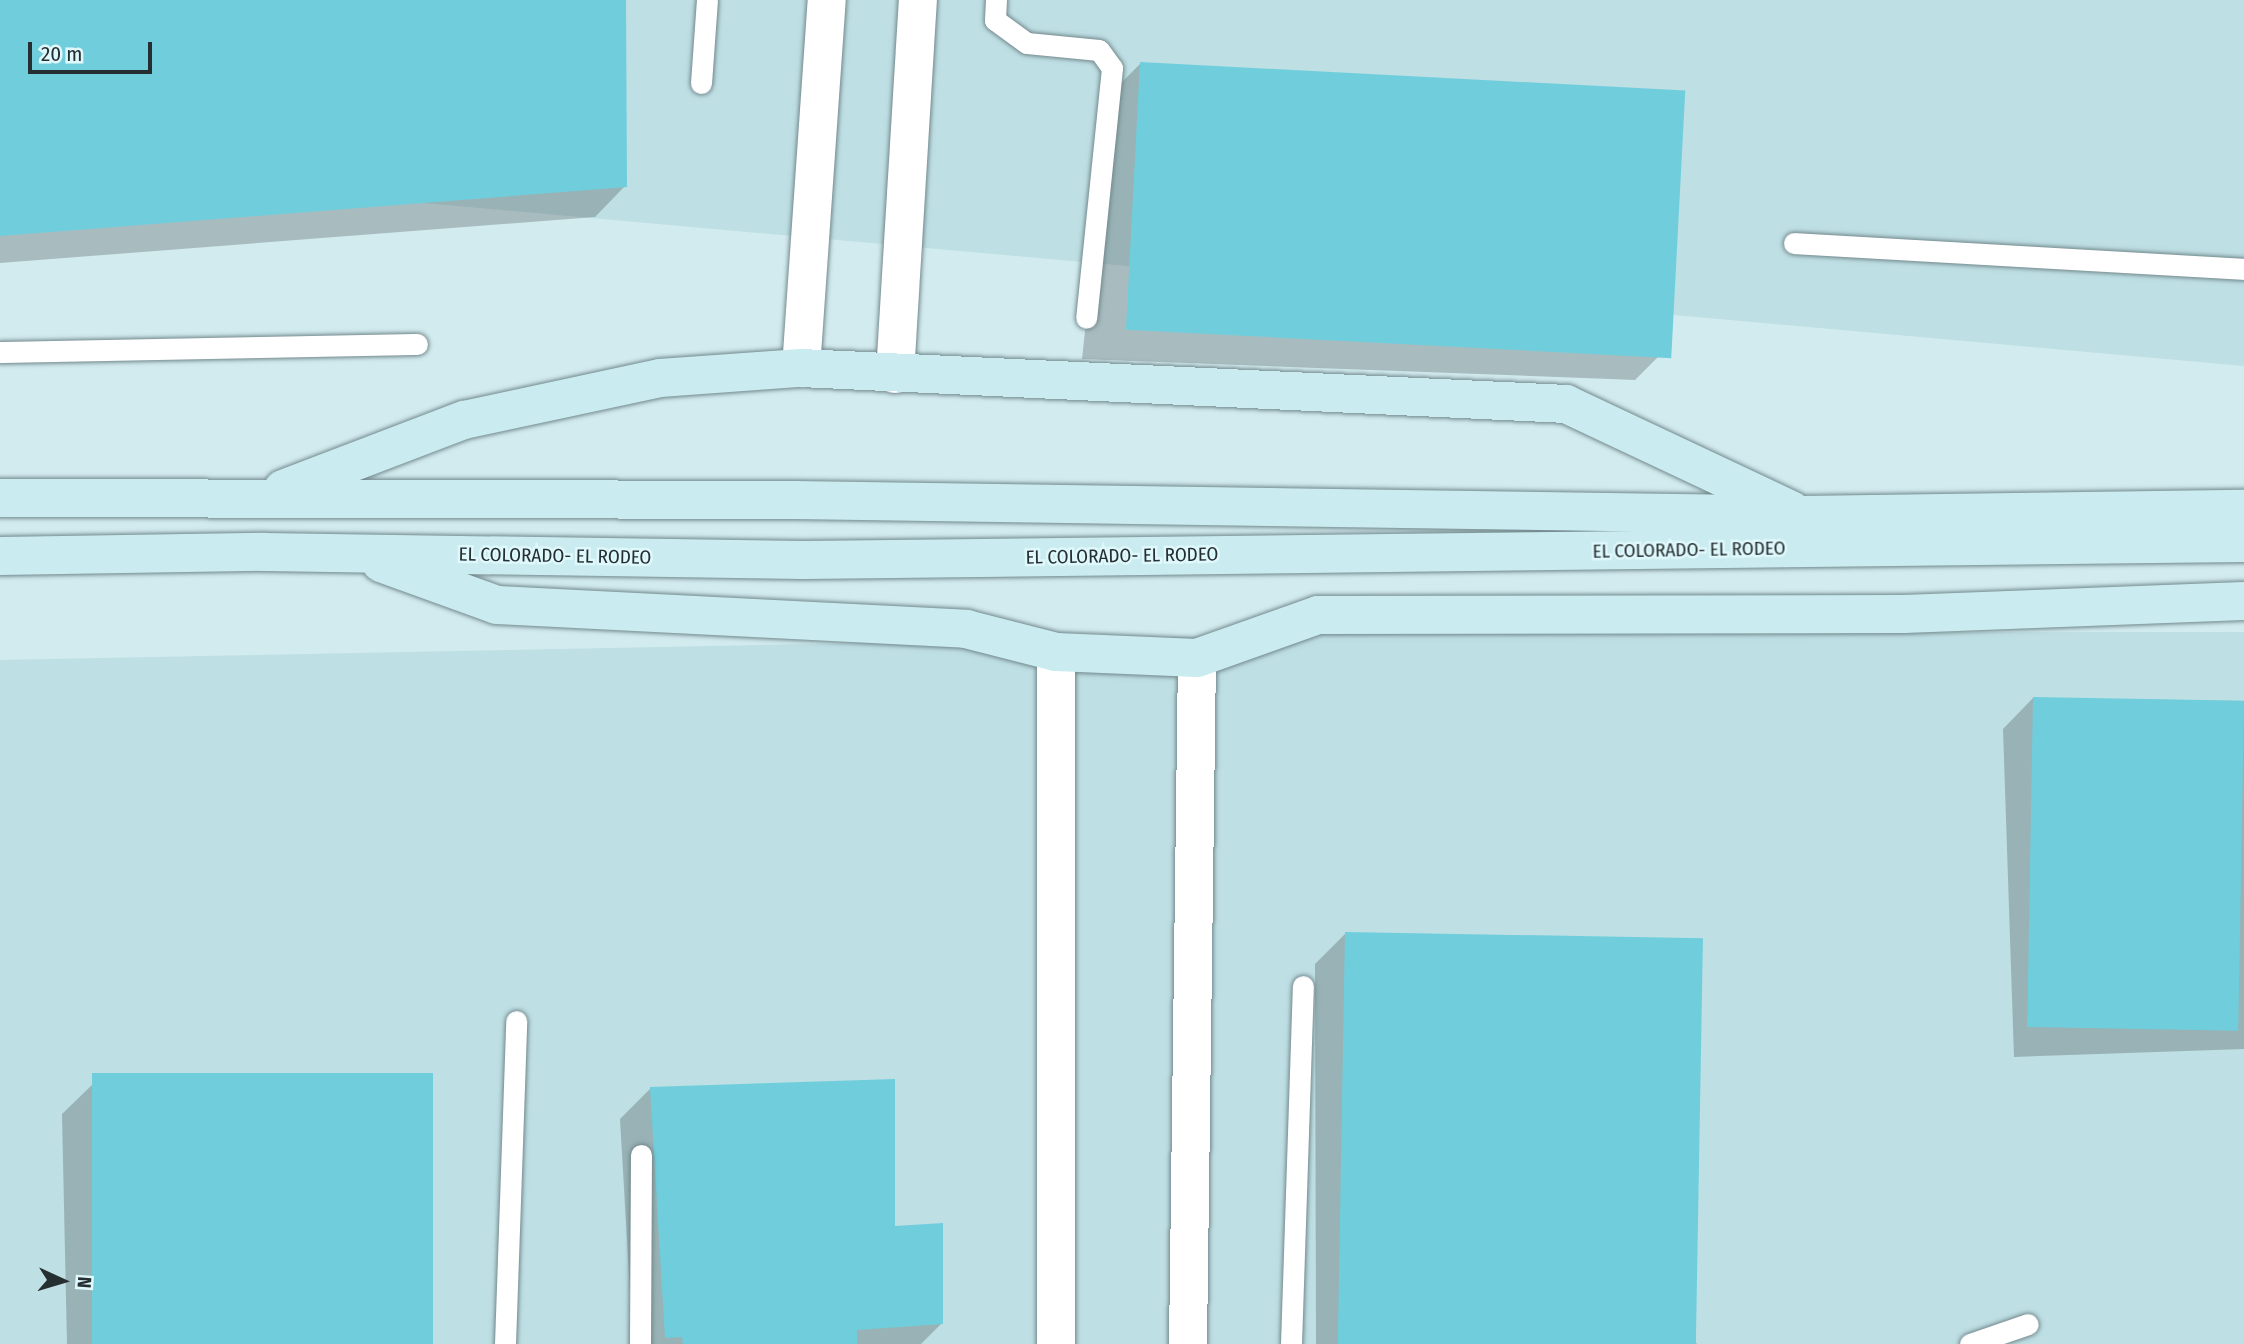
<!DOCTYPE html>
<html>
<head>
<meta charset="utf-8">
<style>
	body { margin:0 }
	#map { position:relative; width:2244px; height:1344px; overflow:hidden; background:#d2ebef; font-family:"Fira Sans Condensed",sans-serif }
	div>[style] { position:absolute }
	.built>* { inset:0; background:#bedfe4 }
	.shadow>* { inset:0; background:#0003 }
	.building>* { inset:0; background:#70cedc; transform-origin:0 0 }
	.roads { filter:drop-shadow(0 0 2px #73898d) drop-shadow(0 0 2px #73898d) }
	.service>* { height:21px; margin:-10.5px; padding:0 10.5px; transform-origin:10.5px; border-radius:10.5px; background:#fff }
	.minor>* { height:38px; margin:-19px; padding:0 19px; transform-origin:19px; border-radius:19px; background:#fff }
	.secondary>* { height:38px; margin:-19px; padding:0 19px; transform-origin:19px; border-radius:19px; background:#caecf0 }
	span { translate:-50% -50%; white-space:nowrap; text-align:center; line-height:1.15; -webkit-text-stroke:5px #dff8fc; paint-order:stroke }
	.street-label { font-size:19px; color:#252e30 }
	.north { position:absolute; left:28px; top:1246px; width:70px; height:70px; -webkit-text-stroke:5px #dff8fc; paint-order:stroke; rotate:94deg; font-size:19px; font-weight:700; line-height:28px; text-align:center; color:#252e30 }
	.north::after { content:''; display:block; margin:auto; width:24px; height:32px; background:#252e30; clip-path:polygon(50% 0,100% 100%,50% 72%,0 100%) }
	.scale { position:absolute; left:28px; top:42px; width:124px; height:32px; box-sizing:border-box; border:4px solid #252e30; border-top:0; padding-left:9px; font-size:21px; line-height:24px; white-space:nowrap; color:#252e30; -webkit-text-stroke:5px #dff8fc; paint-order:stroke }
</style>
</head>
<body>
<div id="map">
	<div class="built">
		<i style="clip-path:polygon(0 0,2244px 0,2244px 366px,0 165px)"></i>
		<i style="clip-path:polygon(2244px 632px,2244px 1344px,0 1344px,0 660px,1375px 633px)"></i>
	</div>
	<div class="shadow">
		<i style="clip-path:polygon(0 0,624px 0,625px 186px,595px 217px,0 263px)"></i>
		<i style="clip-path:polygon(1140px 64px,1665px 350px,1635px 380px,1082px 359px,1110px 94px)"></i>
		<i style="clip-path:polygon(2033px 698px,2244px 701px,2244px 1049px,2014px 1057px,2003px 729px)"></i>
		<i style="clip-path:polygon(1346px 933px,1697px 1344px,1316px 1344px,1315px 964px)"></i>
		<i style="clip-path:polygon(93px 1084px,431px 1344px,67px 1344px,62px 1114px)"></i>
		<i style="clip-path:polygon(651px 1088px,893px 1228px,942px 1323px,921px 1344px,633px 1344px,620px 1119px)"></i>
	</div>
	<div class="building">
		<i style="clip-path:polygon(0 0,626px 0,627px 187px,0 236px)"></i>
		<i style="left:1140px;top:62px;width:546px;height:268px;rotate:3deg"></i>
		<i style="left:2033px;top:697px;width:211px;height:330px;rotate:1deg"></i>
		<i style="left:1345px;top:932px;width:358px;height:412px;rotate:1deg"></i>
		<i style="left:433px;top:1073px;width:271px;height:341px;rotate:90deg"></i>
		<i style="clip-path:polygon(895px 1079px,895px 1226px,943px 1223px,943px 1324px,857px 1330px,857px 1344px,683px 1344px,682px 1337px,665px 1338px,650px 1087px)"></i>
	</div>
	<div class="roads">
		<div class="service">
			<i style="left:996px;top:0;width:20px;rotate:93deg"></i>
			<i style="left:995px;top:20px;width:39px;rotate:36deg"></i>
			<i style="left:1027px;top:43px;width:72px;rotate:5.6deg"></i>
			<i style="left:1099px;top:50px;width:22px;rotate:54deg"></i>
			<i style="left:1112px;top:68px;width:251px;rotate:95.9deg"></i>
			<i style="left:701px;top:83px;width:83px;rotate:-85.9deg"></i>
			<i style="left:1794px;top:243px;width:451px;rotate:3.3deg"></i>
			<i style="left:0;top:352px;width:417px;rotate:-1.1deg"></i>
			<i style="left:505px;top:1344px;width:323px;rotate:-88deg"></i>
			<i style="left:640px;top:1344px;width:189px;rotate:-89.7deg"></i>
			<i style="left:1291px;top:1344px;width:358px;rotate:-88.1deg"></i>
			<i style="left:1970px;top:1344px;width:61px;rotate:-19deg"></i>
		</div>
		<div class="minor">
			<i style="left:801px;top:368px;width:369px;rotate:-86deg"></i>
			<i style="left:895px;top:374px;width:375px;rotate:-86.5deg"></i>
			<i style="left:1056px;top:652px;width:692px;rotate:90deg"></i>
			<i style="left:1188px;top:1344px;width:686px;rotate:-89.25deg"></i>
		</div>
		<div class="secondary">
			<i style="left:283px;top:489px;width:194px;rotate:-20.9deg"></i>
			<i style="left:464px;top:420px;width:200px;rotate:-12.1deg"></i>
			<i style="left:660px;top:378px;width:141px;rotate:-4.1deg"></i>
			<i style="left:801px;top:368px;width:766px;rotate:2.69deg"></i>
			<i style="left:1566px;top:404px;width:249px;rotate:25.2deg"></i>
			<i style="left:0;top:498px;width:794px;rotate:0.14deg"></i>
			<i style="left:794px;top:500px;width:1008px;rotate:0.85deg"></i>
			<i style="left:1802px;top:515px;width:442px;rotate:-0.8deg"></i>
			<i style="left:0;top:556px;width:264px;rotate:-0.9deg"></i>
			<i style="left:264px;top:552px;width:539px;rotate:0.85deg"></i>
			<i style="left:803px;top:560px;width:1441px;rotate:-0.68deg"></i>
			<i style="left:381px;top:563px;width:123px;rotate:19.9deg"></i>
			<i style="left:497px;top:605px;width:470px;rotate:2.9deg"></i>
			<i style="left:966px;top:629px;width:93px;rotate:14.3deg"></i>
			<i style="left:1056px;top:652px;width:141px;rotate:2.4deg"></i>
			<i style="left:1197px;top:658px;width:128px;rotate:-19.6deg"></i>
			<i style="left:1318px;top:615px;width:586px;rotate:-0.1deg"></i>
			<i style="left:1904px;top:614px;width:340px;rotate:-2.2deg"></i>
		</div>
	</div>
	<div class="street-label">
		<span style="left:1689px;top:550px;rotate:-1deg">EL COLORADO- EL RODEO</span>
		<span style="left:555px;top:556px;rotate:1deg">EL COLORADO- EL RODEO</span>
		<span style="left:1122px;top:556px;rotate:-1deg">EL COLORADO- EL RODEO</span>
	</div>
	<div class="north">N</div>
	<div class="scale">20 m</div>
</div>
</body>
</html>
